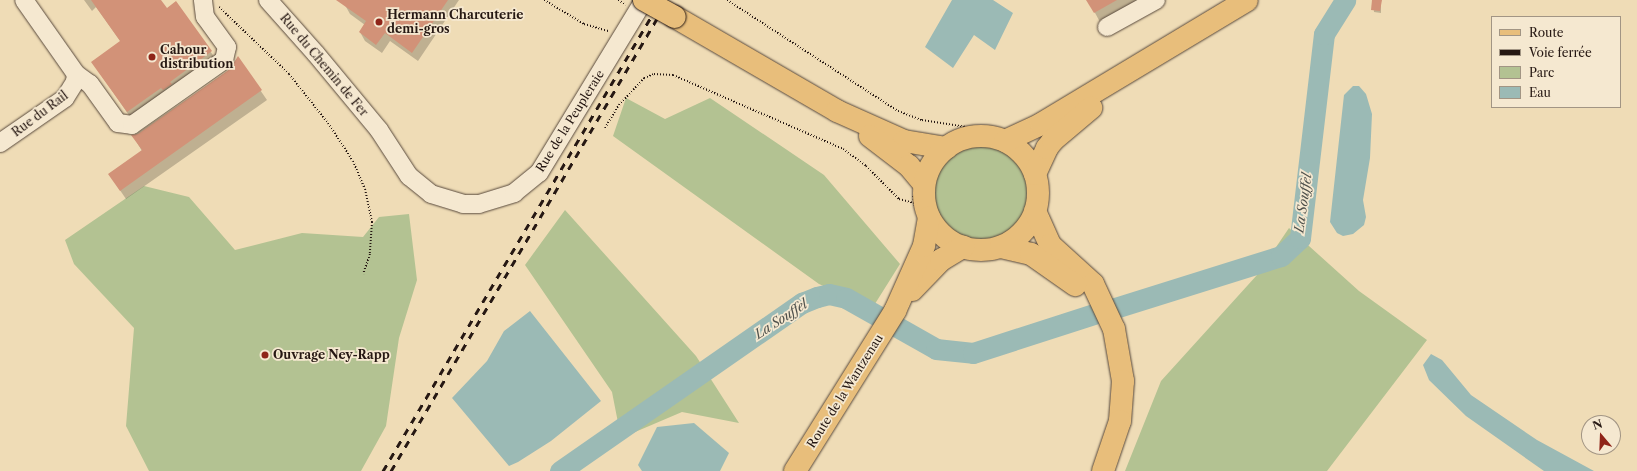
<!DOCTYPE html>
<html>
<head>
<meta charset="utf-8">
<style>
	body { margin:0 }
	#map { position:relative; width:1637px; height:471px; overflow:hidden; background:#efdcb6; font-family:"Libre Caslon Text",serif }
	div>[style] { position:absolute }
	.green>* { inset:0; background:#b3c292 }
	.round { border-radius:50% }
	.water>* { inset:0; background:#9bbab5 }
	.shadow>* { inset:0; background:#0003 }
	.river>* { height:21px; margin:-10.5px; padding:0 10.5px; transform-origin:10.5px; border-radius:10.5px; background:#9bbab5 }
	.building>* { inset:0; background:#d29278 }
	.path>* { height:2px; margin-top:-1px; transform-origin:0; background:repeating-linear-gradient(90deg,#261813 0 1px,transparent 0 3px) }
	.roads { filter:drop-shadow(0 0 1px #58493c) drop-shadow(0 0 1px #58493c) }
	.minor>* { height:18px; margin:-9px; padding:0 9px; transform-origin:9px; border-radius:9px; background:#f5e8d0 }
	.major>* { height:22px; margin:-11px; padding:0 11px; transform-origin:11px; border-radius:11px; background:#e8be7b }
	.major>.ring { margin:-11px; padding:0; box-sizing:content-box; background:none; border:22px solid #e8be7b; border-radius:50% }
	.rail>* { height:3px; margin-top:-1.5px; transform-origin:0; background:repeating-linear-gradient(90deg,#261813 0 7px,transparent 0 14px) }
	.bridges { filter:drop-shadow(0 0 1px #261813) drop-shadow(0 0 1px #261813) }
	.major-bridge>* { height:22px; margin:-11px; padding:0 11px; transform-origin:11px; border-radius:11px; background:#e8be7b }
	.dots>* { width:11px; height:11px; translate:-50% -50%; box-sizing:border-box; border:2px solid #f5e8d0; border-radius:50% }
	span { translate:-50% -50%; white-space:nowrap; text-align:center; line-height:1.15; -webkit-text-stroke:3.5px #f5e8d0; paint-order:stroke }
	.poi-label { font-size:12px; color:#261813; font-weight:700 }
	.left { translate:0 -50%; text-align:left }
	.street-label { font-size:12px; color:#261813 }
	.water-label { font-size:13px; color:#4f514c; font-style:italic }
	.legend { position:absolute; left:1491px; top:16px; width:130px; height:92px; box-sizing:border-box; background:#f5e8d0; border:1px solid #a29584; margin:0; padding:5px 7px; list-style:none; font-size:12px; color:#261813 }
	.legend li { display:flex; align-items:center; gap:8px; height:20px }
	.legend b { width:20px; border:1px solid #a29584 }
	.north { position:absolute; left:1581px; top:415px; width:40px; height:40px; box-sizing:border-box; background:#f5e8d0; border:1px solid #a29584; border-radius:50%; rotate:341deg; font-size:11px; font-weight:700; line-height:16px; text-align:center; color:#261813 }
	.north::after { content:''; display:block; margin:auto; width:14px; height:18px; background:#8f2418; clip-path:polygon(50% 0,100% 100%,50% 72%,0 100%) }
</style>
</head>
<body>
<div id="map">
	<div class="green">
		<i style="clip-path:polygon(626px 98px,665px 119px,710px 98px,824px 175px,900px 264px,873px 307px,819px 284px,613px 136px)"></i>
		<i class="round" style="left:930px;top:143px;width:102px;height:102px"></i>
		<i style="clip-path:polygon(144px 186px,189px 197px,235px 250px,302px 233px,363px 237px,379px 217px,409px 214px,417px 280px,399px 338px,386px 426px,361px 471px,149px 471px,126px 426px,134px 328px,74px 264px,65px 240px)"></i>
		<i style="clip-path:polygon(565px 210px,696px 356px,739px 423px,682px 412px,621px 438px,612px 392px,525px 265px)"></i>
		<i style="clip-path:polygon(1289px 228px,1359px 291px,1427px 340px,1327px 471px,1125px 471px,1161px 381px,1257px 275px)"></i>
	</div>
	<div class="water">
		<i style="clip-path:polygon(952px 0,993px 0,1013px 13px,995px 50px,974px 35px,953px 68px,925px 47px)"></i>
		<i style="clip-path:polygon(1353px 86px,1359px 86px,1366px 94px,1372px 114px,1370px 158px,1363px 200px,1366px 217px,1364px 225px,1353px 234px,1343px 236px,1337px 233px,1330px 222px,1344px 95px)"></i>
		<i style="clip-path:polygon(530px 311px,601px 401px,551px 441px,518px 462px,509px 466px,452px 398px,487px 361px,504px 331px)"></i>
		<i style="clip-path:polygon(1431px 354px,1442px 360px,1471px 395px,1537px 440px,1594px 471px,1544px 471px,1466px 416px,1429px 380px,1423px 365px)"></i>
		<i style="clip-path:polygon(694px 423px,729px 453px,720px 471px,642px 471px,638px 465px,657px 427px)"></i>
	</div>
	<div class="shadow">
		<i style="clip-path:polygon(84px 0,160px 0,167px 9px,176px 2px,217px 61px,133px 121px,92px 62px,121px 42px,96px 7px,92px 11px)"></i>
		<i style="clip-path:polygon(348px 0,459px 0,418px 61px,390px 41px,382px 53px,365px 41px,360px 32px,365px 25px,350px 14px,345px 5px)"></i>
		<i style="clip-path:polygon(1088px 0,1139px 0,1100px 22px)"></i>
		<i style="clip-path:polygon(1373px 0,1381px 1px,1381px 13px,1374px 12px)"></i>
		<i style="clip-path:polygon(238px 58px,267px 100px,126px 199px,109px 174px,142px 151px,133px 136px,231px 69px)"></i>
	</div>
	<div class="river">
		<i style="left:1115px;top:308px;width:174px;rotate:-17.4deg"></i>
		<i style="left:1281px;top:256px;width:26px;rotate:-43deg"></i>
		<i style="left:1300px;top:238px;width:205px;rotate:-83.3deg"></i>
		<i style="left:1324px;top:34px;width:40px;rotate:-58deg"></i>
		<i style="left:560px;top:471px;width:295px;rotate:-34.8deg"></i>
		<i style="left:802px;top:303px;width:16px;rotate:-22deg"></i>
		<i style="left:817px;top:297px;width:12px;rotate:-14deg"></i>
		<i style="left:829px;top:294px;width:17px;rotate:13deg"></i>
		<i style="left:846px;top:298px;width:103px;rotate:29.5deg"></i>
		<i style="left:936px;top:349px;width:37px;rotate:6deg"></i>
		<i style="left:973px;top:353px;width:127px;rotate:-17.9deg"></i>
	</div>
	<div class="building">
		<i style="clip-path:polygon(91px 0,161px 0,167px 8px,176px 1px,212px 51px,170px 82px,172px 84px,163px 90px,161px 88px,127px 112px,91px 62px,120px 41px)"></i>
		<i style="clip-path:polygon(336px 0,448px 0,412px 53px,385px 33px,376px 45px,359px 32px,366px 21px)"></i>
		<i style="clip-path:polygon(1086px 0,1117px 0,1094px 13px)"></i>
		<i style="clip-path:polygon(1372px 0,1382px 0,1380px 11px,1371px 10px)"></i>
		<i style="clip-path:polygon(238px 56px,262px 90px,120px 191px,108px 174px,142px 150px,131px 135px,138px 134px,230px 69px)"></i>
	</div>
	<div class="path">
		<i style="left:544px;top:0;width:47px;rotate:31deg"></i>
		<i style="left:584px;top:24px;width:26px;rotate:16deg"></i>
		<i style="left:618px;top:0;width:9px;rotate:32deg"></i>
		<i style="left:727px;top:0;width:204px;rotate:33deg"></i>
		<i style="left:898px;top:111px;width:26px;rotate:21deg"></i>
		<i style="left:922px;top:120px;width:45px;rotate:9deg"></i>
		<i style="left:219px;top:7px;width:97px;rotate:43.7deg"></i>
		<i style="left:289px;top:74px;width:63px;rotate:51.5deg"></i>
		<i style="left:328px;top:123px;width:45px;rotate:56.7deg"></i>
		<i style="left:353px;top:161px;width:30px;rotate:67deg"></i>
		<i style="left:365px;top:189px;width:34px;rotate:78deg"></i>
		<i style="left:372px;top:222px;width:32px;rotate:94deg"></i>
		<i style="left:370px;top:254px;width:21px;rotate:109deg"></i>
		<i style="left:605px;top:128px;width:27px;rotate:-59deg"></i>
		<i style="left:619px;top:105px;width:37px;rotate:-47deg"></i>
		<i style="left:644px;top:78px;width:11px;rotate:-22deg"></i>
		<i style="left:654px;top:74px;width:19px;rotate:3deg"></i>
		<i style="left:673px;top:75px;width:185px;rotate:23.5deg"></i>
		<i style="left:843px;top:149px;width:29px;rotate:36deg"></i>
		<i style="left:866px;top:166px;width:47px;rotate:45deg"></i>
		<i style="left:899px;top:199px;width:16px;rotate:15deg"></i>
		<i style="left:913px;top:196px;width:11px;rotate:80deg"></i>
	</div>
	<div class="roads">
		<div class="minor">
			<i style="left:268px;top:0;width:72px;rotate:48.4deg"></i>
			<i style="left:316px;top:54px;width:99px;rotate:50.3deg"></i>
			<i style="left:379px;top:130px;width:55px;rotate:56.9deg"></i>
			<i style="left:409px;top:176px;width:28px;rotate:39deg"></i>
			<i style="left:431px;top:194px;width:34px;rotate:17deg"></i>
			<i style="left:463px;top:204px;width:16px"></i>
			<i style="left:479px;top:204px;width:37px;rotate:-17deg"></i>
			<i style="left:514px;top:193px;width:32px;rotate:-39deg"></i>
			<i style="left:539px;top:173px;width:202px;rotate:-58.7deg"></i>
			<i style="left:1107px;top:27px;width:56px;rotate:-28.9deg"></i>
			<i style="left:76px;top:74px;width:17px;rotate:36deg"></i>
			<i style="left:90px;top:84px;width:48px;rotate:54.3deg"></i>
			<i style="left:118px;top:123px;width:14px;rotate:8deg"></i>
			<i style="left:132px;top:125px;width:113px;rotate:-35.2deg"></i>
			<i style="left:224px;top:60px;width:13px;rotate:-77deg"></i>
			<i style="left:227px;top:47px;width:37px;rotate:-126deg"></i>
			<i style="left:205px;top:17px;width:17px;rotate:-97deg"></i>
			<i style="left:0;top:143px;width:79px;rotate:-34.7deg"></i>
			<i style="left:65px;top:98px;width:19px;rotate:-58deg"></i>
			<i style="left:75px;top:82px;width:8px;rotate:-83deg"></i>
			<i style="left:76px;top:74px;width:90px;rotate:-125.1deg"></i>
		</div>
		<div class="major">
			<i style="left:675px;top:17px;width:187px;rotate:30.1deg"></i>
			<i style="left:837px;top:111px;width:73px;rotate:24.1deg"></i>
			<i style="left:904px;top:141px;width:43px;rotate:9.5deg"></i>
			<i style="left:870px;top:136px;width:49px;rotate:37.6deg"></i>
			<i style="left:909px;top:166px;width:23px;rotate:50deg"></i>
			<i class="ring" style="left:924px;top:136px;width:92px;height:92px"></i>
			<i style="left:1005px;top:141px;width:40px;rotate:-25deg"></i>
			<i style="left:1041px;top:124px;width:240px;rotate:-31deg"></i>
			<i style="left:1035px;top:174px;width:29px;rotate:-65deg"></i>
			<i style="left:1047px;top:148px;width:10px;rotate:-53deg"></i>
			<i style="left:1053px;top:140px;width:50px;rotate:-40.1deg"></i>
			<i style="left:1035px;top:211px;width:37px;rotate:66deg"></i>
			<i style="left:1050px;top:245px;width:58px;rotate:42.2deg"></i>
			<i style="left:1093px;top:284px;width:50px;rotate:65deg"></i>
			<i style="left:1114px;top:329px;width:53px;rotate:80.2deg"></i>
			<i style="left:1123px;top:381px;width:40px;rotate:94.3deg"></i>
			<i style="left:1120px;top:421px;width:53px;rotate:108.8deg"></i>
			<i style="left:1001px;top:247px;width:31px;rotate:13deg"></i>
			<i style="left:1031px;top:254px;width:54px;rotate:35.2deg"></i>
			<i style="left:912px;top:290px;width:42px;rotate:-46deg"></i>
			<i style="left:941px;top:260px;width:26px;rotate:-31deg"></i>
			<i style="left:795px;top:471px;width:189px;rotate:-58deg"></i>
			<i style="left:895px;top:311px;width:71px;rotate:-66deg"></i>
			<i style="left:924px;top:246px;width:29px;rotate:-80deg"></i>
		</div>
	</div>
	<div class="rail">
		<i style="left:383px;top:471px;width:547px;rotate:-59.45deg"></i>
		<i style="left:391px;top:471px;width:546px;rotate:-59.54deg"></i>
	</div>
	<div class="bridges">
		<div class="major-bridge">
			<i style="left:644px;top:0;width:35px;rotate:29deg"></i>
		</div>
	</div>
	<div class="dots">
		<i style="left:379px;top:22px;background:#8f2418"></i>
		<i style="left:152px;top:57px;background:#8f2418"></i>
		<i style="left:265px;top:355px;background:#8f2418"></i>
	</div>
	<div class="poi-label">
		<span class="left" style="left:387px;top:22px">Hermann Charcuterie<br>demi-gros</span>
		<span class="left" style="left:160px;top:57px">Cahour<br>distribution</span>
		<span class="left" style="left:273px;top:355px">Ouvrage Ney-Rapp</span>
	</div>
	<div class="street-label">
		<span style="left:324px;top:65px;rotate:50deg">Rue du Chemin de Fer</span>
		<span style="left:40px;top:114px;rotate:-37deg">Rue du Rail</span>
		<span style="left:570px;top:121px;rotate:-58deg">Rue de la Peupleraie</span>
		<span style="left:845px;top:391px;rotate:-58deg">Route de la Wantzenau</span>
	</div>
	<div class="water-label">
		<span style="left:1303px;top:203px;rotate:-82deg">La Souffel</span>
		<span style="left:781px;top:319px;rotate:-33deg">La Souffel</span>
	</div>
	<ul class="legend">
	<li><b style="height:5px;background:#e8be7b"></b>Route</li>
	<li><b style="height:5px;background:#261813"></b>Voie ferrée</li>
	<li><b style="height:11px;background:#b3c292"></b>Parc</li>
	<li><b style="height:11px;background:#9bbab5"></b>Eau</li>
	</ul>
	<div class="north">N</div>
</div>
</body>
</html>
